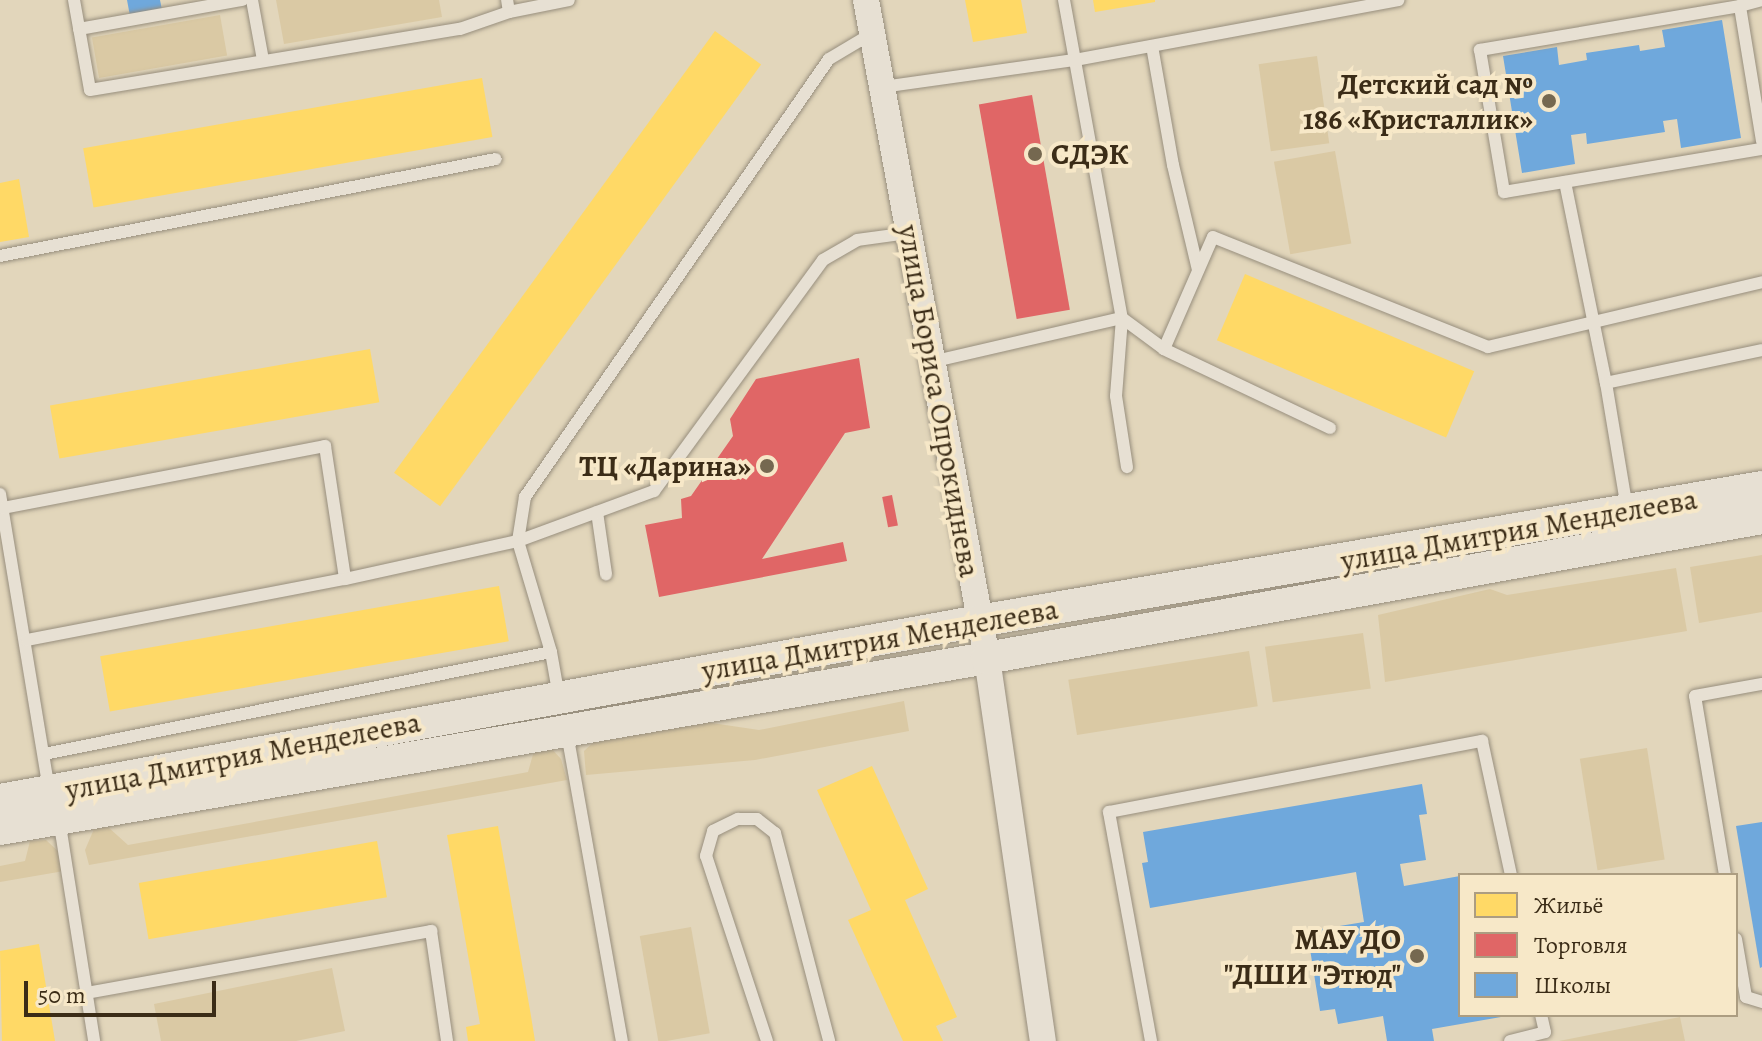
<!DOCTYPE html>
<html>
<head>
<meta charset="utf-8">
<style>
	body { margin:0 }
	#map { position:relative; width:1762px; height:1041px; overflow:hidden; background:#e2d6bb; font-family:Alegreya,serif }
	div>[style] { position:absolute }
	.green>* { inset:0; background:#dac9a4; transform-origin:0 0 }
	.homes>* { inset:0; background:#ffd966; transform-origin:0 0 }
	.shops>* { inset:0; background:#e06666; transform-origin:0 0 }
	.schools>* { inset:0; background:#6fa8dc }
	.roads { filter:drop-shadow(0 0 2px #978e7d) drop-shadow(0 0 2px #978e7d) }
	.service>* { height:12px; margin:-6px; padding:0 6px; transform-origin:6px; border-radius:6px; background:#e7e0d3 }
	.minor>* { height:26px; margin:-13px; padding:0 13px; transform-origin:13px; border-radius:13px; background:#e7e0d3 }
	.tertiary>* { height:32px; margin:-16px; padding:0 16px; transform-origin:16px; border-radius:16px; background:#e7e0d3 }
	.dots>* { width:22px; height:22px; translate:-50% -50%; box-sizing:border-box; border:4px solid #f7e8c8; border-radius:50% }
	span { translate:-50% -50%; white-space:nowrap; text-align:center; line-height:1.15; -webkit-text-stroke:8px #f7e8c8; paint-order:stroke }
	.poi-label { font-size:30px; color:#3b2c17; font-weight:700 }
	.right { translate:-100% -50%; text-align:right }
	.left { translate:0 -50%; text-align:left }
	.street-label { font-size:30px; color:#3b2c17 }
	.legend { position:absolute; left:1458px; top:873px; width:280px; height:144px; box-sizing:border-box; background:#f7e8c8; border:2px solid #ac9d81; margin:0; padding:10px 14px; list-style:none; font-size:24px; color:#3b2c17 }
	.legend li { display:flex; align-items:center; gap:16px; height:40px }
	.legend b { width:40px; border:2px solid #ac9d81 }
	.scale { position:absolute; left:24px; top:981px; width:192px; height:36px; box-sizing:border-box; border:4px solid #3b2c17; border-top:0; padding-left:10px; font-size:24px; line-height:28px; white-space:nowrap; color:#3b2c17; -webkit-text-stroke:6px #f7e8c8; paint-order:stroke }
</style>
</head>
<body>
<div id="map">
	<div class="green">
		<i style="clip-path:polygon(276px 0,439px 0,442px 17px,284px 44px)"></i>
		<i style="left:220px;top:15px;width:41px;height:130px;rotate:80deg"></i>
		<i style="left:1317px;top:56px;width:88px;height:59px;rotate:82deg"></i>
		<i style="left:1335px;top:151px;width:94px;height:62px;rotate:80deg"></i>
		<i style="clip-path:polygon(1762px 555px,1762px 612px,1699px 623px,1690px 567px)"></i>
		<i style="clip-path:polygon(1676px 568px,1687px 631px,1385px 682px,1378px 615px,1490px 589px,1507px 595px)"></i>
		<i style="left:1363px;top:633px;width:56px;height:99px;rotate:82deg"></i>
		<i style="left:1249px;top:651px;width:56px;height:183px;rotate:81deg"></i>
		<i style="clip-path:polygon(904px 701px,909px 731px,755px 760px,586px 775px,584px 751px,597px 739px,705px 722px,759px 730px)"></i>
		<i style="clip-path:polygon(550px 747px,561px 759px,567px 780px,89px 865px,85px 850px,94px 829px,108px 827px,128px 845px,528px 772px,534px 751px)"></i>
		<i style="left:1647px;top:748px;width:113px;height:68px;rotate:81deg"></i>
		<i style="clip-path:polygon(46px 840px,61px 854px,64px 871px,0 882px,0 866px,25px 861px,30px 841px)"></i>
		<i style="left:691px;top:927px;width:108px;height:52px;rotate:80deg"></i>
		<i style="clip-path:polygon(332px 968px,345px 1031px,296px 1041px,161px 1041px,154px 1004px)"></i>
		<i style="clip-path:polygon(1680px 1017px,1685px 1041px,1559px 1041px)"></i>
	</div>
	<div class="homes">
		<i style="clip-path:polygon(965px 0,1021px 0,1027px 33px,973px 42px)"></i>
		<i style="clip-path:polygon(1093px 0,1155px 0,1155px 2px,1095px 12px)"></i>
		<i style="left:715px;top:31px;width:57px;height:546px;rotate:36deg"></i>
		<i style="left:482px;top:78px;width:60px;height:405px;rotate:80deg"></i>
		<i style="clip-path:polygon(19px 179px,29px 237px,0 242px,0 183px)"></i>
		<i style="left:1245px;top:274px;width:249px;height:72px;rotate:23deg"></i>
		<i style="left:370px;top:349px;width:54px;height:325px;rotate:80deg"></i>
		<i style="left:499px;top:586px;width:56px;height:405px;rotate:80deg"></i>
		<i style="clip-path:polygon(872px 766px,928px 889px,905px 900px,957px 1017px,936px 1026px,943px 1041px,903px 1041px,848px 920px,871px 910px,817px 790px)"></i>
		<i style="clip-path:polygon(498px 826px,531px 1016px,535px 1041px,468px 1041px,466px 1027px,480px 1024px,447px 835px)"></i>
		<i style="left:377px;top:841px;width:57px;height:242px;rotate:80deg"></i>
		<i style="clip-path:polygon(39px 944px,55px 1041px,2px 1041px,0 951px)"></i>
	</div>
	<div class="shops">
		<i style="left:1032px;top:95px;width:218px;height:54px;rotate:80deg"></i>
		<i style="clip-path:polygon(859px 358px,870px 428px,845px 433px,762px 559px,843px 542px,847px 561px,659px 597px,645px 525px,682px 518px,681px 499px,691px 496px,733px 436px,730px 419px,756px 379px)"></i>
		<i style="left:892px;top:495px;width:31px;height:10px;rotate:79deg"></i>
	</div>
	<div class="schools">
		<i style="clip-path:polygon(127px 0,160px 0,162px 10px,130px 16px)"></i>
		<i style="clip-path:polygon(1722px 20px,1741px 138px,1681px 148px,1677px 119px,1663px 121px,1665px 132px,1587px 144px,1586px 133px,1571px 135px,1575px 164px,1522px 173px,1503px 56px,1557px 47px,1559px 65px,1587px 60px,1586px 53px,1639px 45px,1640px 51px,1665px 47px,1662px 30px)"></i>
		<i style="clip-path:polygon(1422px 784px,1427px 814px,1419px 815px,1426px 860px,1400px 864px,1404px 886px,1460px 876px,1460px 1015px,1501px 1017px,1432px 1029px,1434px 1041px,1387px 1041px,1383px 1016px,1338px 1024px,1335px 1009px,1320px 1011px,1309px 943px,1323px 941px,1321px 929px,1364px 922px,1356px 872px,1150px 908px,1142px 863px,1148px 862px,1143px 832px)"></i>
		<i style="clip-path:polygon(1762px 822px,1762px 967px,1760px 968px,1736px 826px)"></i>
	</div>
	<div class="roads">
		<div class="service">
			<i style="left:74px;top:0;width:91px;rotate:79.9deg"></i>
			<i style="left:90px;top:90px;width:375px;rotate:-9.4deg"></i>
			<i style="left:460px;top:29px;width:52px;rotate:-19.1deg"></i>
			<i style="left:509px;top:12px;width:12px;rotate:-99deg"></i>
			<i style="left:252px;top:0;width:61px;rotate:79.6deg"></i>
			<i style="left:1064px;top:0;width:323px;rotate:79.7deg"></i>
			<i style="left:1122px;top:318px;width:78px;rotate:94.4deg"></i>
			<i style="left:1116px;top:396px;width:72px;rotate:81.2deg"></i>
			<i style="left:1740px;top:6px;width:23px;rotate:-15deg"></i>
			<i style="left:509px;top:12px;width:61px;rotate:-11.3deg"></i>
			<i style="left:79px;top:29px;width:166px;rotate:-10.1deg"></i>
			<i style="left:1152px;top:46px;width:121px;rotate:80deg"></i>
			<i style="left:1173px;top:165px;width:108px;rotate:76.6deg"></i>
			<i style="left:882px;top:87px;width:195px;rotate:-8deg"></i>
			<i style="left:1075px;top:60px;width:329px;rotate:-10.5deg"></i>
			<i style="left:1762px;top:141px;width:137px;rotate:-99.3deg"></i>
			<i style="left:1740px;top:6px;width:264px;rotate:170.4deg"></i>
			<i style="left:1480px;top:50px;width:144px;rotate:80.4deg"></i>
			<i style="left:1504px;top:192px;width:262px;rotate:-9.5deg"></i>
			<i style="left:1565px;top:182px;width:205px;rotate:78.5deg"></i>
			<i style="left:1606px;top:383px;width:159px;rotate:-11.9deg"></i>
			<i style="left:0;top:256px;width:505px;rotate:-11.07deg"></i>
			<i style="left:931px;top:362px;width:196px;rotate:-13deg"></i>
			<i style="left:1122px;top:318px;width:52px;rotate:36.4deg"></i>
			<i style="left:1606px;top:383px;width:128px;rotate:80.5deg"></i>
			<i style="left:1330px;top:428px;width:184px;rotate:-154.6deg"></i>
			<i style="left:1164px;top:349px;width:122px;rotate:-66.4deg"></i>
			<i style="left:1213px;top:237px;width:296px;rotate:21.8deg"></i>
			<i style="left:1488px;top:347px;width:282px;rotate:-13.3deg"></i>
			<i style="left:0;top:494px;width:300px;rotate:80.6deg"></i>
			<i style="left:3px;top:508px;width:328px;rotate:-10.9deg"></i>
			<i style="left:325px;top:446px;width:134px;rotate:81.4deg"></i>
			<i style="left:597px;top:512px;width:63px;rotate:81.7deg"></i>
			<i style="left:27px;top:640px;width:324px;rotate:-10.9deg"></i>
			<i style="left:345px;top:579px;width:177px;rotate:-12.4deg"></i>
			<i style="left:518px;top:541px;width:145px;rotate:-20.2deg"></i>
			<i style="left:654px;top:491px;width:286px;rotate:-53.8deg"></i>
			<i style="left:823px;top:260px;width:39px;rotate:-30deg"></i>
			<i style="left:857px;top:240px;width:51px;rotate:-7.8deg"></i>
			<i style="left:559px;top:697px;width:46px;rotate:-100.1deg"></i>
			<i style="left:551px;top:652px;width:116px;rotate:-106.6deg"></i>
			<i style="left:518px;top:541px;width:45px;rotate:-81deg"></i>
			<i style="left:525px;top:497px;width:533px;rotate:-55.24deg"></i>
			<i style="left:829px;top:59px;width:49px;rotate:-30.8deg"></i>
			<i style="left:567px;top:733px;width:313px;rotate:79.9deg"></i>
			<i style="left:44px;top:754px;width:517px;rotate:-11.38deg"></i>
			<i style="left:59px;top:819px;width:225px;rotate:81deg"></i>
			<i style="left:1725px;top:875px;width:181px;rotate:-99.5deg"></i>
			<i style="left:1695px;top:696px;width:68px;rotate:-10.2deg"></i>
			<i style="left:1736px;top:939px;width:59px;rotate:80.2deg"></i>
			<i style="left:1746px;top:997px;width:17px;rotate:17deg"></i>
			<i style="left:86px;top:993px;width:351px;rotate:-10.2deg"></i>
			<i style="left:431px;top:931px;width:111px;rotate:81.7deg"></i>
			<i style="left:767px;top:1041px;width:195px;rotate:-108.2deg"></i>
			<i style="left:706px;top:856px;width:26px;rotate:-74deg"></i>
			<i style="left:713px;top:831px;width:28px;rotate:-26deg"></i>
			<i style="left:738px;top:819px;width:19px"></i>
			<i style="left:757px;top:819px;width:23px;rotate:38deg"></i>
			<i style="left:775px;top:833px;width:215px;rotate:75.4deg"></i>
			<i style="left:1151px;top:1041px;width:233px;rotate:-100.4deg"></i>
			<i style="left:1109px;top:812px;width:380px;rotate:-10.8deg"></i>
			<i style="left:1482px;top:741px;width:137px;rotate:77.8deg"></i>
			<i style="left:1510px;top:1041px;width:36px;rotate:-14deg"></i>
			<i style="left:1545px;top:1032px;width:17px;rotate:-103deg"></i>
		</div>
		<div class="minor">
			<i style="left:866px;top:0;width:669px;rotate:79.58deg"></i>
			<i style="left:987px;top:658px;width:387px;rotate:81.7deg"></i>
		</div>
		<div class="tertiary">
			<i style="left:0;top:800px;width:995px;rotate:-10.36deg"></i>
			<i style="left:979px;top:621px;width:794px;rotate:-9.71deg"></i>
			<i style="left:0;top:829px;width:1002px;rotate:-9.83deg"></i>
			<i style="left:987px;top:658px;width:788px;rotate:-10.24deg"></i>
		</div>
	</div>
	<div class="dots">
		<i style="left:1549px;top:101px;background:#756850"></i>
		<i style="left:1035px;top:154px;background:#756850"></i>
		<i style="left:767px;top:466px;background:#756850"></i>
		<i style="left:1417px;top:956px;background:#756850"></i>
	</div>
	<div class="poi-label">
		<span class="right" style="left:1533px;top:101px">Детский сад №<br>186 «Кристаллик»</span>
		<span class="left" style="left:1051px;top:154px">СДЭК</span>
		<span class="right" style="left:751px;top:466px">ТЦ «Дарина»</span>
		<span class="right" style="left:1401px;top:956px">МАУ ДО<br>"ДШИ "Этюд"</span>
	</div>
	<div class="street-label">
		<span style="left:939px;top:401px;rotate:80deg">улица Бориса Опрокиднева</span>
		<span style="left:1519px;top:530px;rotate:-10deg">улица Дмитрия Менделеева</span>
		<span style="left:880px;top:640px;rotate:-10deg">улица Дмитрия Менделеева</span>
		<span style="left:243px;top:756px;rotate:-11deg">улица Дмитрия Менделеева</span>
	</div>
	<ul class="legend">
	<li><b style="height:22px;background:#ffd966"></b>Жильё</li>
	<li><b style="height:22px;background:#e06666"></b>Торговля</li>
	<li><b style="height:22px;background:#6fa8dc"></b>Школы</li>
	</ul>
	<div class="scale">50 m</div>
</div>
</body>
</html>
